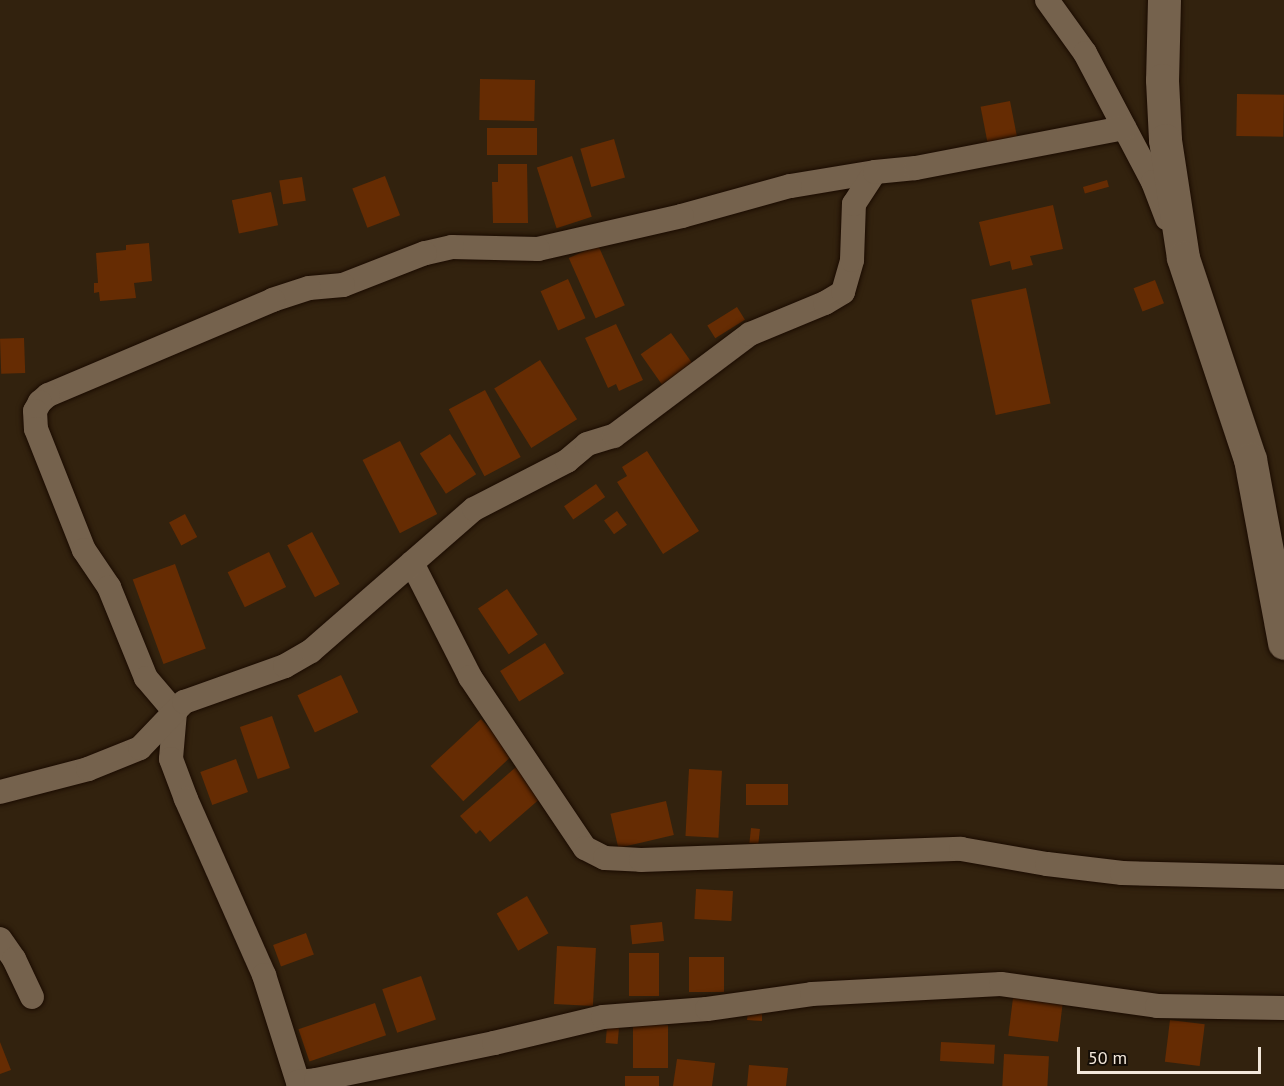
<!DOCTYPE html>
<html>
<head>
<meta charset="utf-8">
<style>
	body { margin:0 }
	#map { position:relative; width:1284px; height:1086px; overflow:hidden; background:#32220e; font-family:"PT Sans",sans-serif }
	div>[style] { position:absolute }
	.building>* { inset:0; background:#662c03; transform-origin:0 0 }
	.roads { filter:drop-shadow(0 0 2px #1a0b00) drop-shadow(0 0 2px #1a0b00) }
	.street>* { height:24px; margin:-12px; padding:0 12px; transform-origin:12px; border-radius:12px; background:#75624d }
	.secondary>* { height:33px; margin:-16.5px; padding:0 16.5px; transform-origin:16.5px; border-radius:16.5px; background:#75624d }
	span { translate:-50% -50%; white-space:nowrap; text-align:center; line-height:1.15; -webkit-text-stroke:4.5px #140d06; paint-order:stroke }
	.scale { position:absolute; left:1077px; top:1047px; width:184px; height:27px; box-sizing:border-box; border:3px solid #f2e7da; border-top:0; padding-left:8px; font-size:18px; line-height:21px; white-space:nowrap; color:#f2e7da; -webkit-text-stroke:4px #140d06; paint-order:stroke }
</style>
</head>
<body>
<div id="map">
	<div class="building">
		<i style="left:480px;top:79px;width:55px;height:41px;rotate:1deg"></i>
		<i style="left:1237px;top:94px;width:47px;height:42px;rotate:1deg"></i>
		<i style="left:1010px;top:101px;width:38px;height:30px;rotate:79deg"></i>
		<i style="left:537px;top:128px;width:27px;height:50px;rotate:90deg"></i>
		<i style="left:614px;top:139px;width:40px;height:35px;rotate:74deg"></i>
		<i style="left:572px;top:156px;width:64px;height:37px;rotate:72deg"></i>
		<i style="clip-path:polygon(498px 164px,527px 164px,528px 223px,493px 223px,492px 182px,498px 182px)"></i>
		<i style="left:385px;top:176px;width:42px;height:35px;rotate:69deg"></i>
		<i style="left:302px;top:177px;width:24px;height:23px;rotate:81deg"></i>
		<i style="left:1107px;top:180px;width:7px;height:25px;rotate:74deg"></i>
		<i style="left:271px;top:192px;width:34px;height:40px;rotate:78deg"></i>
		<i style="clip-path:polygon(1053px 205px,1063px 249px,1030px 256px,1033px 265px,1012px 270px,1010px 261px,990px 266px,979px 222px)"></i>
		<i style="clip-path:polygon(149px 243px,152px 281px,134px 283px,136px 298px,100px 301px,99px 292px,94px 293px,94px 283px,98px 283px,96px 253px,126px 250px,126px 245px)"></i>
		<i style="left:598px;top:245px;width:66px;height:32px;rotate:66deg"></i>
		<i style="left:568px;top:279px;width:43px;height:30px;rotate:66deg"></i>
		<i style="left:1155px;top:280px;width:25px;height:23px;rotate:69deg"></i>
		<i style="left:1026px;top:288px;width:118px;height:56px;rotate:78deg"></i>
		<i style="left:737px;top:307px;width:15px;height:35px;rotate:58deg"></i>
		<i style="clip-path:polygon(616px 324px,643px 380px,619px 391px,616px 384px,608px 388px,585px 338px)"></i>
		<i style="left:671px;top:333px;width:37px;height:37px;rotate:55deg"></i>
		<i style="left:24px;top:338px;width:35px;height:24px;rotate:88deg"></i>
		<i style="left:540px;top:360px;width:70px;height:54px;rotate:58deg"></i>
		<i style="left:485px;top:390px;width:76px;height:41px;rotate:62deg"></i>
		<i style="left:450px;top:434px;width:48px;height:36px;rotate:57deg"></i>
		<i style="left:400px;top:441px;width:82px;height:42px;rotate:63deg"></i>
		<i style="clip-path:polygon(647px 451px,699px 531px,663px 554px,617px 482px,627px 476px,622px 467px)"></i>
		<i style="left:596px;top:484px;width:16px;height:39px;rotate:55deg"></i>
		<i style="left:617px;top:511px;width:17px;height:16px;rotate:54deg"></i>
		<i style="left:185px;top:514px;width:26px;height:18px;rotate:62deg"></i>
		<i style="left:312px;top:532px;width:59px;height:28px;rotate:62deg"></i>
		<i style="left:269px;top:552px;width:39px;height:46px;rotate:64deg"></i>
		<i style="left:175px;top:564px;width:90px;height:45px;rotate:70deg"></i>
		<i style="left:507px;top:589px;width:55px;height:35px;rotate:56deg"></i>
		<i style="left:545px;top:643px;width:36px;height:53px;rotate:58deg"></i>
		<i style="left:341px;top:675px;width:41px;height:48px;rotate:65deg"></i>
		<i style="left:272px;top:716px;width:55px;height:34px;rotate:71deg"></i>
		<i style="left:481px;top:719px;width:48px;height:69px;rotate:47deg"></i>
		<i style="left:236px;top:759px;width:35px;height:38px;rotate:70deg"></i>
		<i style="clip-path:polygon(516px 767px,542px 797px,490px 842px,480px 830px,476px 834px,460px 816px)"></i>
		<i style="left:689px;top:769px;width:33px;height:67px;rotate:3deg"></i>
		<i style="left:788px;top:784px;width:21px;height:42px;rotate:90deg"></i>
		<i style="left:666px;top:801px;width:35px;height:57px;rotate:77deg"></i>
		<i style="left:751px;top:828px;width:9px;height:15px;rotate:6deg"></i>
		<i style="left:696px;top:889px;width:37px;height:30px;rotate:3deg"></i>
		<i style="left:527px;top:896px;width:43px;height:35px;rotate:60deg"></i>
		<i style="left:662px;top:922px;width:19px;height:32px;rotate:84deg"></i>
		<i style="left:306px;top:933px;width:23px;height:35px;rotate:70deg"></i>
		<i style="left:557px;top:946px;width:39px;height:58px;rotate:3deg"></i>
		<i style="left:629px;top:953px;width:30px;height:43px"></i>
		<i style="left:689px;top:957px;width:35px;height:35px"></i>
		<i style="left:421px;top:976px;width:46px;height:41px;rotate:71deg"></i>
		<i style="left:1013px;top:998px;width:50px;height:38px;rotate:7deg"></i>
		<i style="left:375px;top:1003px;width:34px;height:81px;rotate:71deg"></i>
		<i style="clip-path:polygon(748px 1012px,762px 1014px,762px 1021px,747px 1020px)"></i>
		<i style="left:1170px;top:1020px;width:35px;height:42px;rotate:7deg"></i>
		<i style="left:633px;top:1025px;width:35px;height:43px"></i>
		<i style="left:607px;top:1027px;width:12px;height:16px;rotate:5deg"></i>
		<i style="clip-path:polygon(0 1042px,11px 1070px,0 1074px)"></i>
		<i style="left:941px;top:1042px;width:54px;height:19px;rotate:3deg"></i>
		<i style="left:1004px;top:1054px;width:45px;height:32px;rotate:3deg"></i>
		<i style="clip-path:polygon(677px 1059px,715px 1063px,712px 1086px,673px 1086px)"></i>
		<i style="clip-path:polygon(749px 1065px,788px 1068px,786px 1086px,747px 1086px)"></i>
		<i style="left:625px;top:1076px;width:34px;height:10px"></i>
	</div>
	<div class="roads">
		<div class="street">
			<i style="left:1047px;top:0;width:65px;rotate:54.4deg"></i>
			<i style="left:1085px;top:53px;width:146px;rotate:62.2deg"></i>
			<i style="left:1153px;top:182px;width:39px;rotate:69deg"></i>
			<i style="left:875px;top:172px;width:86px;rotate:170.6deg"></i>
			<i style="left:790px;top:186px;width:112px;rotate:164.5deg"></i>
			<i style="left:682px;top:216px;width:148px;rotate:167.1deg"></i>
			<i style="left:538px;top:249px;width:86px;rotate:-178.7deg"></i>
			<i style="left:452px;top:247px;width:28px;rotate:167deg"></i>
			<i style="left:425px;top:253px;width:88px;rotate:158.7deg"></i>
			<i style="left:343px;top:285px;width:34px;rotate:175deg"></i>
			<i style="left:309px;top:288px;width:38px;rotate:162deg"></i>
			<i style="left:273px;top:300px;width:244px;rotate:157.1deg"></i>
			<i style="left:48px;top:395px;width:11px;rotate:139deg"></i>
			<i style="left:40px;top:402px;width:10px;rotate:119deg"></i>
			<i style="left:35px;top:411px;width:18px;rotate:87deg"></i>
			<i style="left:36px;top:429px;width:130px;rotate:68.4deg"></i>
			<i style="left:84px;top:550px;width:45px;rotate:56deg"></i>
			<i style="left:109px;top:587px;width:98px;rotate:67.9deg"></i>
			<i style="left:146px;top:678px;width:45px;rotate:49.5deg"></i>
			<i style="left:175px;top:712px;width:47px;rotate:94.9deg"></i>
			<i style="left:171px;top:759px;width:43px;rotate:69.4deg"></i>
			<i style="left:186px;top:799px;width:193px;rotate:66.1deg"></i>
			<i style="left:264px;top:975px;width:112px;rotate:72.4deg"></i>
			<i style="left:298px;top:1082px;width:18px;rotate:-6deg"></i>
			<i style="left:316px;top:1080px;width:182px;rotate:-11.7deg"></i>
			<i style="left:494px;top:1043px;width:112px;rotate:-13.4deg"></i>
			<i style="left:603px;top:1017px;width:104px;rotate:-4.4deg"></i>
			<i style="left:707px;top:1009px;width:106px;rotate:-8.1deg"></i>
			<i style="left:812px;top:994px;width:189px;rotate:-3deg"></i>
			<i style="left:1001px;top:984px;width:158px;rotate:8deg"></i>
			<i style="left:1157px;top:1006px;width:127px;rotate:0.9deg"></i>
			<i style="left:412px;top:563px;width:128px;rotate:63deg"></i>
			<i style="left:470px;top:677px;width:206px;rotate:56.1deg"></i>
			<i style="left:585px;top:848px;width:22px;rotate:27deg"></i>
			<i style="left:605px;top:858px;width:36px;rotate:3deg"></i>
			<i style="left:641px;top:860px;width:320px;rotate:-2deg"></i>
			<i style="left:961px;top:849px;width:87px;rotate:9.9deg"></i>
			<i style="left:1047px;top:864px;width:76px;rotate:6.8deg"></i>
			<i style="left:1122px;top:873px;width:162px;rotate:1.4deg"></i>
			<i style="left:0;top:792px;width:91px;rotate:-14.6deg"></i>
			<i style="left:88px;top:769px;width:56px;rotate:-22deg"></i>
			<i style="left:140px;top:748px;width:64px;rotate:-46.3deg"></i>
			<i style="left:184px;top:702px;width:107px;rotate:-19.6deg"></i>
			<i style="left:285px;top:666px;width:30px;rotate:-30deg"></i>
			<i style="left:311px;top:651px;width:216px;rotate:-41.1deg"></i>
			<i style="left:474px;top:509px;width:105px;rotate:-27.3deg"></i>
			<i style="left:567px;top:461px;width:26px;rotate:-40deg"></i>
			<i style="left:587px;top:444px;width:28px;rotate:-17deg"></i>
			<i style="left:614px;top:436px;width:170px;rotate:-36.9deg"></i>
			<i style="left:750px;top:334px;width:81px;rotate:-22.5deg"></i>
			<i style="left:825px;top:303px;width:21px;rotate:-31deg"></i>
			<i style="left:843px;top:292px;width:33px;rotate:-74deg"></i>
			<i style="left:852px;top:260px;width:56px;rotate:-88deg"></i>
			<i style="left:854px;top:204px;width:38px;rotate:-57deg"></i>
			<i style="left:875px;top:172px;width:41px;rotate:-5.6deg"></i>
			<i style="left:916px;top:168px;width:212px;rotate:-10.9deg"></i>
			<i style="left:0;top:939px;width:24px;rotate:55deg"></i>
			<i style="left:14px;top:959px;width:42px;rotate:64.7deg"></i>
		</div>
		<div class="secondary">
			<i style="left:1164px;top:0;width:80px;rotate:91.4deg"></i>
			<i style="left:1162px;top:80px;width:60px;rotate:87.1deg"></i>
			<i style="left:1165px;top:140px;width:119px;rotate:81.3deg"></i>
			<i style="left:1183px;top:258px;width:212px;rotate:71.6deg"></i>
			<i style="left:1250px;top:459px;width:187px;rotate:79.5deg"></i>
		</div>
	</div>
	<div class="scale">50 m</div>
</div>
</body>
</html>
